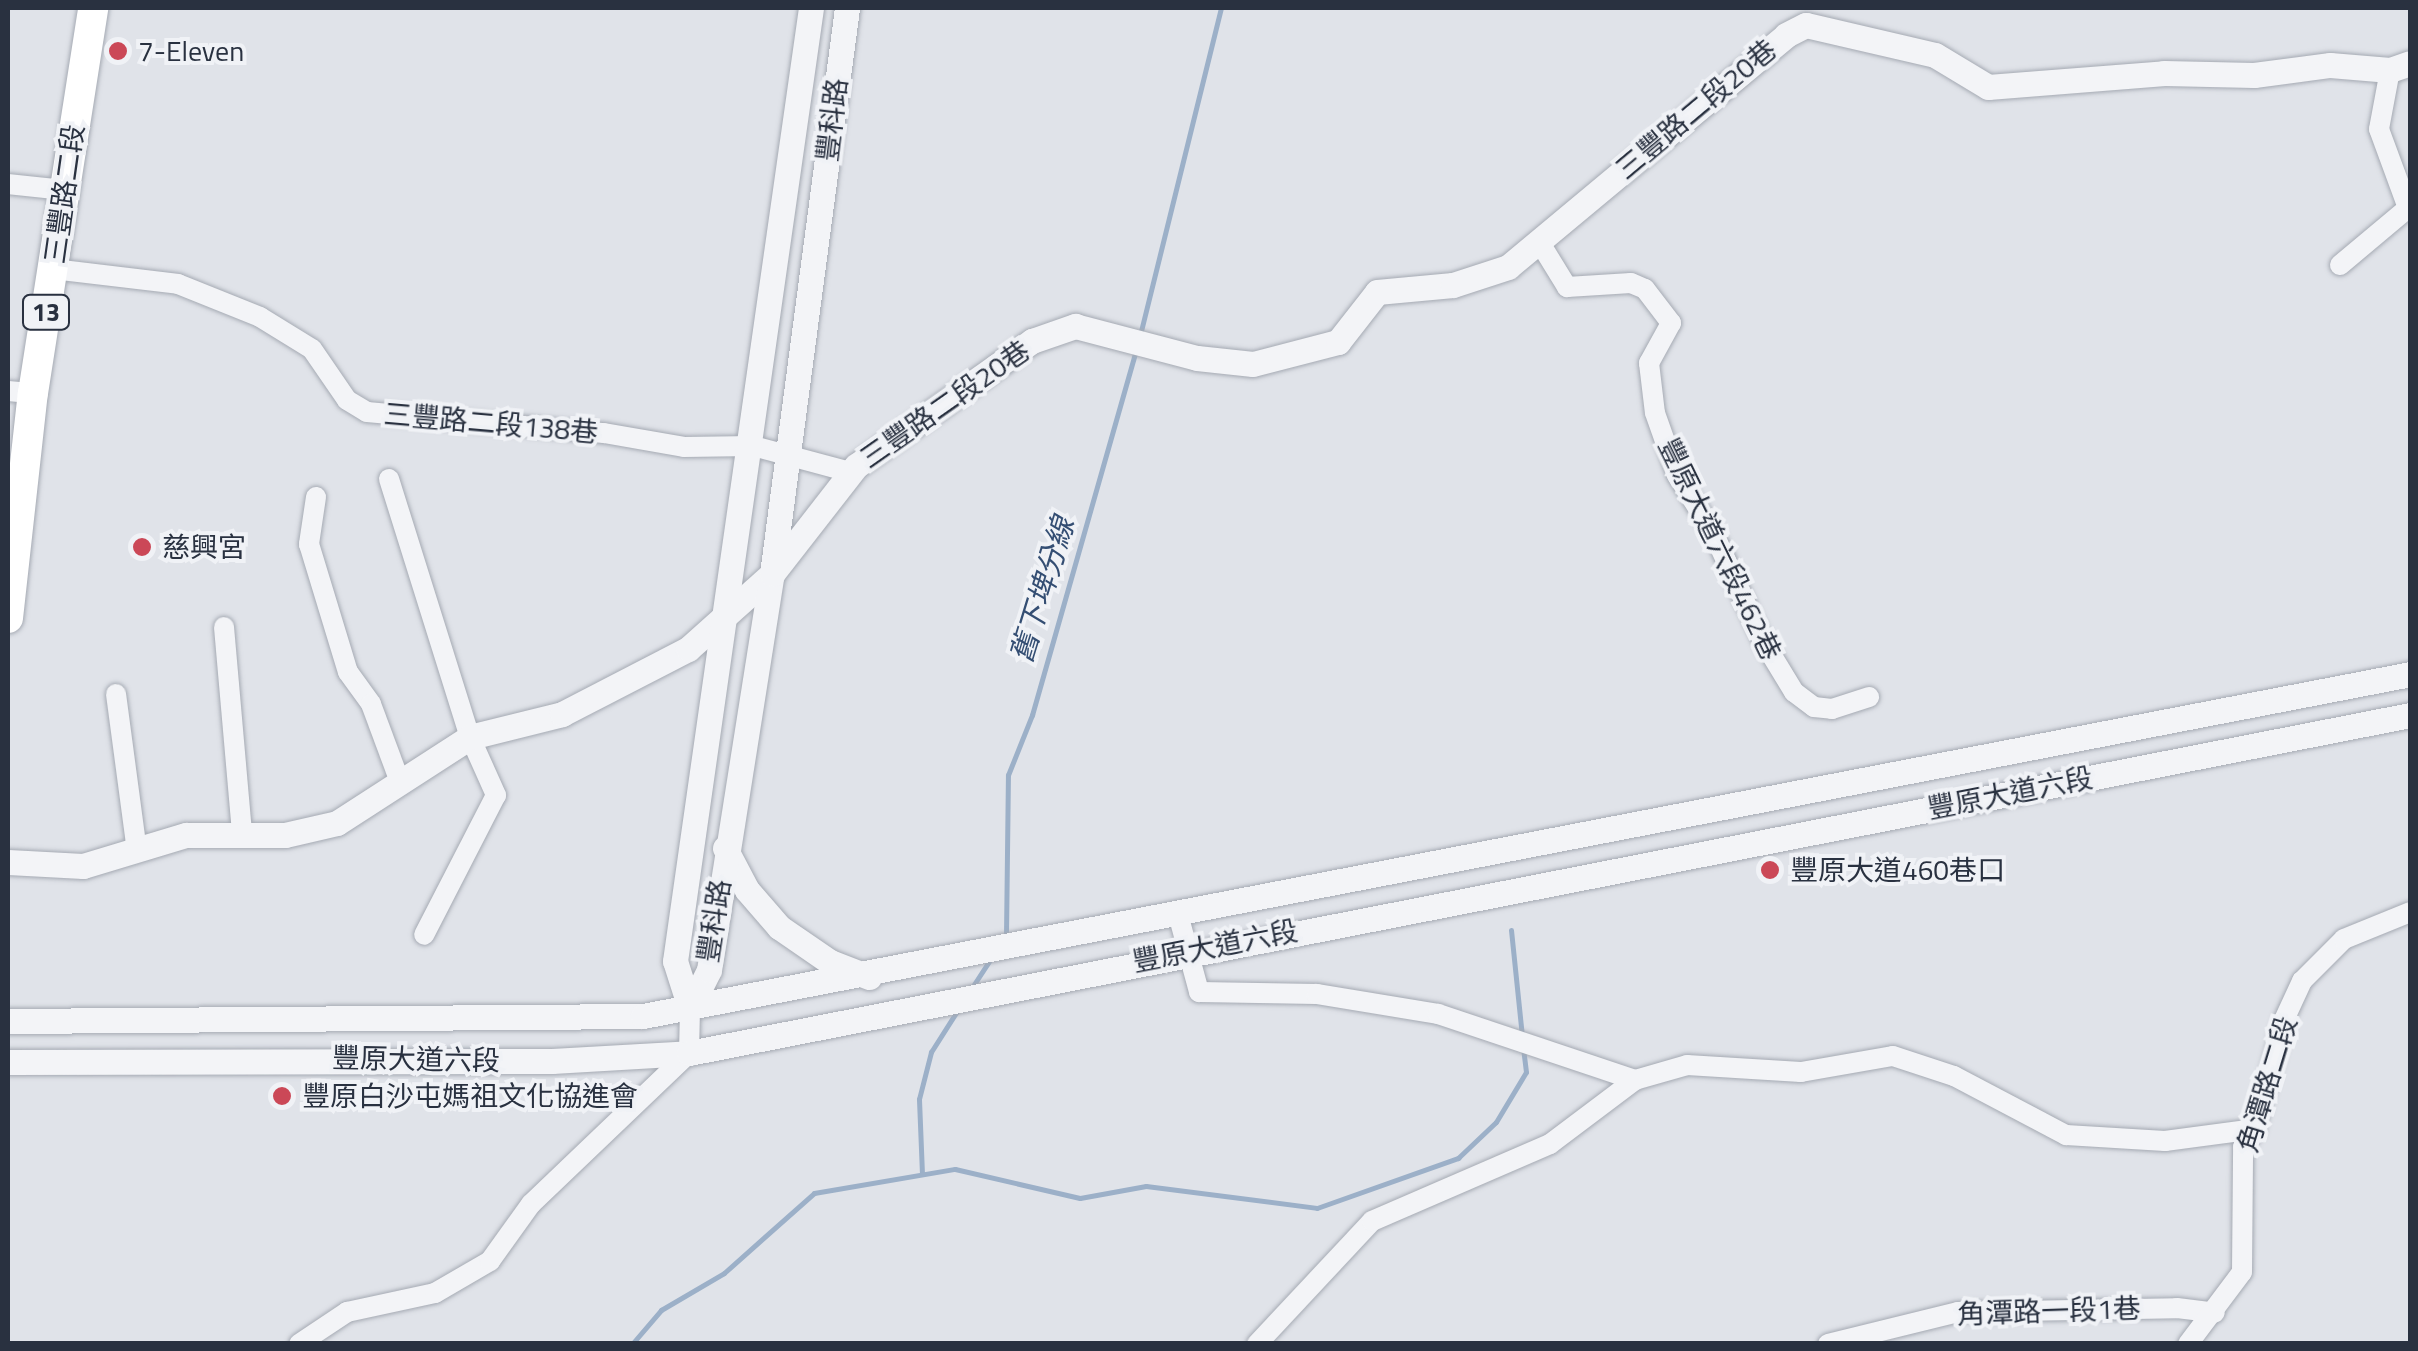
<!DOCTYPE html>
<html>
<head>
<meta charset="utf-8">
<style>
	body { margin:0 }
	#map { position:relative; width:2418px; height:1351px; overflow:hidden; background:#e0e3e9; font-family:"Titillium Web","Noto Sans TC",sans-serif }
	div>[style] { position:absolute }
	.stream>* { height:5px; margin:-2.5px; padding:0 2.5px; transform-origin:2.5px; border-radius:2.5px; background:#9cb0c8 }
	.roads { filter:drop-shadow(0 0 2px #a5aab3) drop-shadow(0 0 2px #a5aab3) }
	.minor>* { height:20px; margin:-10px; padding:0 10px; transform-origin:10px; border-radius:10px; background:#f3f4f7 }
	.tertiary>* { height:25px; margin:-12.5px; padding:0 12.5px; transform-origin:12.5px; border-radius:12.5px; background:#f3f4f7 }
	.primary>* { height:30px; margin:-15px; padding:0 15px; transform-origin:15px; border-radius:15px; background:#fff }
	.dots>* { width:28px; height:28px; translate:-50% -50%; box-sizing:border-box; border:5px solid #f0f2f6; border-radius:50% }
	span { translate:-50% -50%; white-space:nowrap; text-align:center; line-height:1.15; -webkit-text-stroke:8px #f0f2f6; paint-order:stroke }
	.shield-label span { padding:2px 8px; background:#f0f2f6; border:2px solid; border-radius:8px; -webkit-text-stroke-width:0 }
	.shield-label { font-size:25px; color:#293140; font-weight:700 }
	.poi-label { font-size:28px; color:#293140 }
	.left { translate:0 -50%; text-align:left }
	.street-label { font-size:28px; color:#293140 }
	.water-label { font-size:30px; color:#344e73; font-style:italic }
	.frame { position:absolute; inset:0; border:10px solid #293140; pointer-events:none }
</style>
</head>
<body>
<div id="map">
	<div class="stream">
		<i style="left:1140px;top:335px;width:337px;rotate:-76.1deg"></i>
		<i style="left:1511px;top:930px;width:108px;rotate:84.1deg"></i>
		<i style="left:1006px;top:935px;width:160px;rotate:-89.3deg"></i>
		<i style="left:1008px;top:775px;width:65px;rotate:-68.2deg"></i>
		<i style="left:1032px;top:715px;width:380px;rotate:-74.1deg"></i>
		<i style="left:971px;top:989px;width:38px;rotate:-57deg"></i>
		<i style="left:922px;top:1174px;width:75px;rotate:-92.3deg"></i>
		<i style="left:919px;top:1099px;width:49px;rotate:-75.7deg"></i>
		<i style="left:931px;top:1052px;width:49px;rotate:-57.6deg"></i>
		<i style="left:632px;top:1344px;width:45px;rotate:-49.5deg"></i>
		<i style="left:661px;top:1310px;width:73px;rotate:-30.4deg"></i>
		<i style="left:724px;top:1273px;width:120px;rotate:-41.6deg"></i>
		<i style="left:814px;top:1193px;width:143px;rotate:-9.7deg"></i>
		<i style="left:955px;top:1169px;width:128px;rotate:13.1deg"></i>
		<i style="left:1080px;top:1198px;width:67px;rotate:-10.3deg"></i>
		<i style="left:1146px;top:1186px;width:172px;rotate:7.3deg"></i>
		<i style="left:1317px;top:1208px;width:150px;rotate:-19.5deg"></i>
		<i style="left:1458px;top:1158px;width:52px;rotate:-43.5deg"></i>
		<i style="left:1496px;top:1122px;width:58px;rotate:-59deg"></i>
		<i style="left:1526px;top:1072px;width:25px;rotate:-97deg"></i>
	</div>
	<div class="roads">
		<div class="minor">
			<i style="left:8px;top:184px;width:56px;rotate:6.1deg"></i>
			<i style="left:1540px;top:243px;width:52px;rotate:58.5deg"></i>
			<i style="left:1567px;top:287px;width:64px;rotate:-3.6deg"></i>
			<i style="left:1631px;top:283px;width:15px;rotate:23deg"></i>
			<i style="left:1645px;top:289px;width:43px;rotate:52.6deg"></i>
			<i style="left:1671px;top:323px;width:46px;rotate:118.8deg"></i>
			<i style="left:1649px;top:363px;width:50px;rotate:83.2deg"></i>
			<i style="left:1655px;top:413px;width:66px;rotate:70.5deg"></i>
			<i style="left:1677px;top:475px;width:67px;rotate:57.7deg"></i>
			<i style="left:1713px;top:532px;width:120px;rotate:65.4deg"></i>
			<i style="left:1763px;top:641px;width:60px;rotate:58.7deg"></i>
			<i style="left:1794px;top:692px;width:25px;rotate:37deg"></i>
			<i style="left:1814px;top:707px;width:18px;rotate:6deg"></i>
			<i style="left:1832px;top:709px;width:39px;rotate:-18deg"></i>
			<i style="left:2340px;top:265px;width:89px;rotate:-40deg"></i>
			<i style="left:2408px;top:208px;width:84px;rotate:-110.2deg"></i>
			<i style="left:2379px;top:129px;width:60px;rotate:-79.4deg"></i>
			<i style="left:53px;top:269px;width:126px;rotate:6.8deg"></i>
			<i style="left:178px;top:284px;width:88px;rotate:21.9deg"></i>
			<i style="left:260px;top:317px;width:61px;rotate:31.6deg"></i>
			<i style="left:312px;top:349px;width:62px;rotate:55.5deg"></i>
			<i style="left:347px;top:400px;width:23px;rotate:31deg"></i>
			<i style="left:367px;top:412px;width:238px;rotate:5.1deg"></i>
			<i style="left:604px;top:433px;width:81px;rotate:9.9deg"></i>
			<i style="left:684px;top:447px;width:69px;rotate:-0.8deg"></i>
			<i style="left:753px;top:446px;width:100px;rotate:15deg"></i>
			<i style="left:8px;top:391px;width:25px;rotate:5deg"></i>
			<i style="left:389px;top:479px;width:270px;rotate:72.6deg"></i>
			<i style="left:470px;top:737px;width:64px;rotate:65.9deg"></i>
			<i style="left:496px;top:795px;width:157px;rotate:117.2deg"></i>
			<i style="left:316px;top:497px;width:48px;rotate:98.5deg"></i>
			<i style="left:309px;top:544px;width:134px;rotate:73.1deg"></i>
			<i style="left:348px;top:672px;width:39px;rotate:54deg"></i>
			<i style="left:371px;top:704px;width:83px;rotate:69.6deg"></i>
			<i style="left:224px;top:627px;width:207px;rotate:85deg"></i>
			<i style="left:116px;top:694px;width:158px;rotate:82.4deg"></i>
			<i style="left:1178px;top:914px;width:81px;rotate:74.9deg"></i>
			<i style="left:1199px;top:992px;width:118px;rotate:1deg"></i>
			<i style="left:1317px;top:994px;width:123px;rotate:9.4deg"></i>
			<i style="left:1438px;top:1014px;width:208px;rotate:18.5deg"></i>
			<i style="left:299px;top:1344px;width:58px;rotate:-33.7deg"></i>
			<i style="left:347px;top:1312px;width:90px;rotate:-12.2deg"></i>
			<i style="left:435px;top:1293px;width:64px;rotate:-30.2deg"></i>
			<i style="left:490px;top:1261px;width:70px;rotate:-54.3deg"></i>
			<i style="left:531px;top:1204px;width:219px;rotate:-43.7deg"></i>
			<i style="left:689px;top:1053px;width:45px;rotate:-88.7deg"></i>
			<i style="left:1257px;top:1344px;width:168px;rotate:-46.9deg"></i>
			<i style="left:1372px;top:1221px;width:194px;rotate:-23.4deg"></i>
			<i style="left:1550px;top:1144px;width:106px;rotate:-37deg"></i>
			<i style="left:1635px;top:1080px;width:54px;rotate:-16.1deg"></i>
			<i style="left:1687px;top:1065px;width:114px;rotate:3.5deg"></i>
			<i style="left:1801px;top:1072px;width:93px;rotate:-9.9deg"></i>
			<i style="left:1893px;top:1056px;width:64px;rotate:18.2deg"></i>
			<i style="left:1954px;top:1076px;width:127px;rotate:27.8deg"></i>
			<i style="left:2066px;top:1135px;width:99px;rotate:3.5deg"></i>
			<i style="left:2165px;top:1141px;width:91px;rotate:-7.6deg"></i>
			<i style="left:1828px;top:1344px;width:134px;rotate:-13.8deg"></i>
			<i style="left:1958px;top:1312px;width:219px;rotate:-1deg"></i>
			<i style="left:2177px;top:1308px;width:38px;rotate:7deg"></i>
			<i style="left:2188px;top:1344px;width:90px;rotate:-53.1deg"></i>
			<i style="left:2242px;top:1272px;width:125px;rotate:-89.5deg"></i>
			<i style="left:2243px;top:1147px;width:22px;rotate:-56deg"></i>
			<i style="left:2255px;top:1129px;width:113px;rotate:-75.1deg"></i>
			<i style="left:2284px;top:1020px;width:43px;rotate:-65.2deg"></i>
			<i style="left:2302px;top:981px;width:59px;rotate:-45deg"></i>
			<i style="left:2344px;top:939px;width:71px;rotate:-22.2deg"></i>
		</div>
		<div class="tertiary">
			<i style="left:725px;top:848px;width:47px;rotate:62.4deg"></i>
			<i style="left:747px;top:890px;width:49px;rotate:49.1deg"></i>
			<i style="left:779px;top:927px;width:62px;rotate:34.5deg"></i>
			<i style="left:830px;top:962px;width:42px;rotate:21deg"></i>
			<i style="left:8px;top:862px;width:75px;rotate:3.1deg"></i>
			<i style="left:83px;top:866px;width:108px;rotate:-16.8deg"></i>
			<i style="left:186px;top:835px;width:99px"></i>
			<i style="left:285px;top:835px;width:53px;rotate:-13deg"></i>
			<i style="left:337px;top:823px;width:158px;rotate:-32.9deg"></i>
			<i style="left:470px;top:737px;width:95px;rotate:-14deg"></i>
			<i style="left:562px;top:714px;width:142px;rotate:-27.3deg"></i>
			<i style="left:688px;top:649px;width:113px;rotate:-41.8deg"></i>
			<i style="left:772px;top:574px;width:137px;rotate:-52.1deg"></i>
			<i style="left:856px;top:466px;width:216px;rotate:-35.4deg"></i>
			<i style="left:1032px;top:341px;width:46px;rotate:-19.2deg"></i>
			<i style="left:1075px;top:326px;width:126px;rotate:14.7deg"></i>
			<i style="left:1197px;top:358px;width:56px;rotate:6.1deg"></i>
			<i style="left:1253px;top:364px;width:88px;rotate:-14.5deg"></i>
			<i style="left:1338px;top:342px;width:63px;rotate:-52deg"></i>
			<i style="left:1377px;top:292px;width:76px;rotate:-5.3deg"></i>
			<i style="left:1453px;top:285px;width:58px;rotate:-18.1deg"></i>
			<i style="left:1508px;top:267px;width:362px;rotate:-39.8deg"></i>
			<i style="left:1786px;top:35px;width:22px;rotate:-27deg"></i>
			<i style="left:1806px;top:25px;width:132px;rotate:13.1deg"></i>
			<i style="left:1935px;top:55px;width:62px;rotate:31.1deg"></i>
			<i style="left:1988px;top:87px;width:177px;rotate:-4.5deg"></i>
			<i style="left:2164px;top:73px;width:90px;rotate:1.3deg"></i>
			<i style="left:2254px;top:75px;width:77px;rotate:-7.5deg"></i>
			<i style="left:2330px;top:65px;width:60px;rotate:4.8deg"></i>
			<i style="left:2390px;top:70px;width:21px;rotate:-19deg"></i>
			<i style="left:690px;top:1008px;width:42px;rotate:-63.4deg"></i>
			<i style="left:709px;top:970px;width:401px;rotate:-81deg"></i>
			<i style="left:772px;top:574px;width:571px;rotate:-82.45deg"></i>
			<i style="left:690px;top:1008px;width:49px;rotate:-107.7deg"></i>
			<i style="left:675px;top:961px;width:963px;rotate:-81.88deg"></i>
			<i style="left:8px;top:1021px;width:635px;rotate:-0.45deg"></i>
			<i style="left:643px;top:1016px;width:1800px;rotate:-10.95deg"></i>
			<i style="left:8px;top:1062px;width:544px;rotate:-0.11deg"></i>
			<i style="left:552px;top:1061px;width:137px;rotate:-3.3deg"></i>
			<i style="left:689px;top:1053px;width:1754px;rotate:-11.11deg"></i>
		</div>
		<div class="primary">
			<i style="left:8px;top:618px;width:226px;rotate:-83.7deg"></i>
			<i style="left:33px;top:393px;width:390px;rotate:-81.1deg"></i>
		</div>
	</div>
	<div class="dots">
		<i style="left:118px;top:51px;background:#cb4857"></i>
		<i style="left:142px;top:547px;background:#cb4857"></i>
		<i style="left:1770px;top:870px;background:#cb4857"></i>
		<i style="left:282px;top:1096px;background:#cb4857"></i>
	</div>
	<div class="shield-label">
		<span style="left:46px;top:312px">13</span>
	</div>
	<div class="poi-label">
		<span class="left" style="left:138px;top:51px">7-Eleven</span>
		<span class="left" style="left:162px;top:547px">慈興宮</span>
		<span class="left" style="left:1790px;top:870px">豐原大道460巷口</span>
		<span class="left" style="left:302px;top:1096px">豐原白沙屯媽祖文化協進會</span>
	</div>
	<div class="street-label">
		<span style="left:1696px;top:109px;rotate:-40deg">三豐路二段20巷</span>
		<span style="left:832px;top:120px;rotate:-83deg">豐科路</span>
		<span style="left:64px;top:194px;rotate:-82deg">三豐路二段</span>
		<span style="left:945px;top:404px;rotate:-35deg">三豐路二段20巷</span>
		<span style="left:491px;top:423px;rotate:5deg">三豐路二段138巷</span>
		<span style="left:1720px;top:549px;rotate:64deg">豐原大道六段462巷</span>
		<span style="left:2010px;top:793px;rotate:-11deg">豐原大道六段</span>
		<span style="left:714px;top:921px;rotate:-81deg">豐科路</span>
		<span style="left:1215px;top:946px;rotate:-11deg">豐原大道六段</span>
		<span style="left:416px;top:1059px;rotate:1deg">豐原大道六段</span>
		<span style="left:2267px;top:1084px;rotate:-73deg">角潭路二段</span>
		<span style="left:2049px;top:1311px;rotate:-2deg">角潭路一段1巷</span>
	</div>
	<div class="water-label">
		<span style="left:1042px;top:590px;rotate:-73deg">舊下埤分線</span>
	</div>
	<div class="frame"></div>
</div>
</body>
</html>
